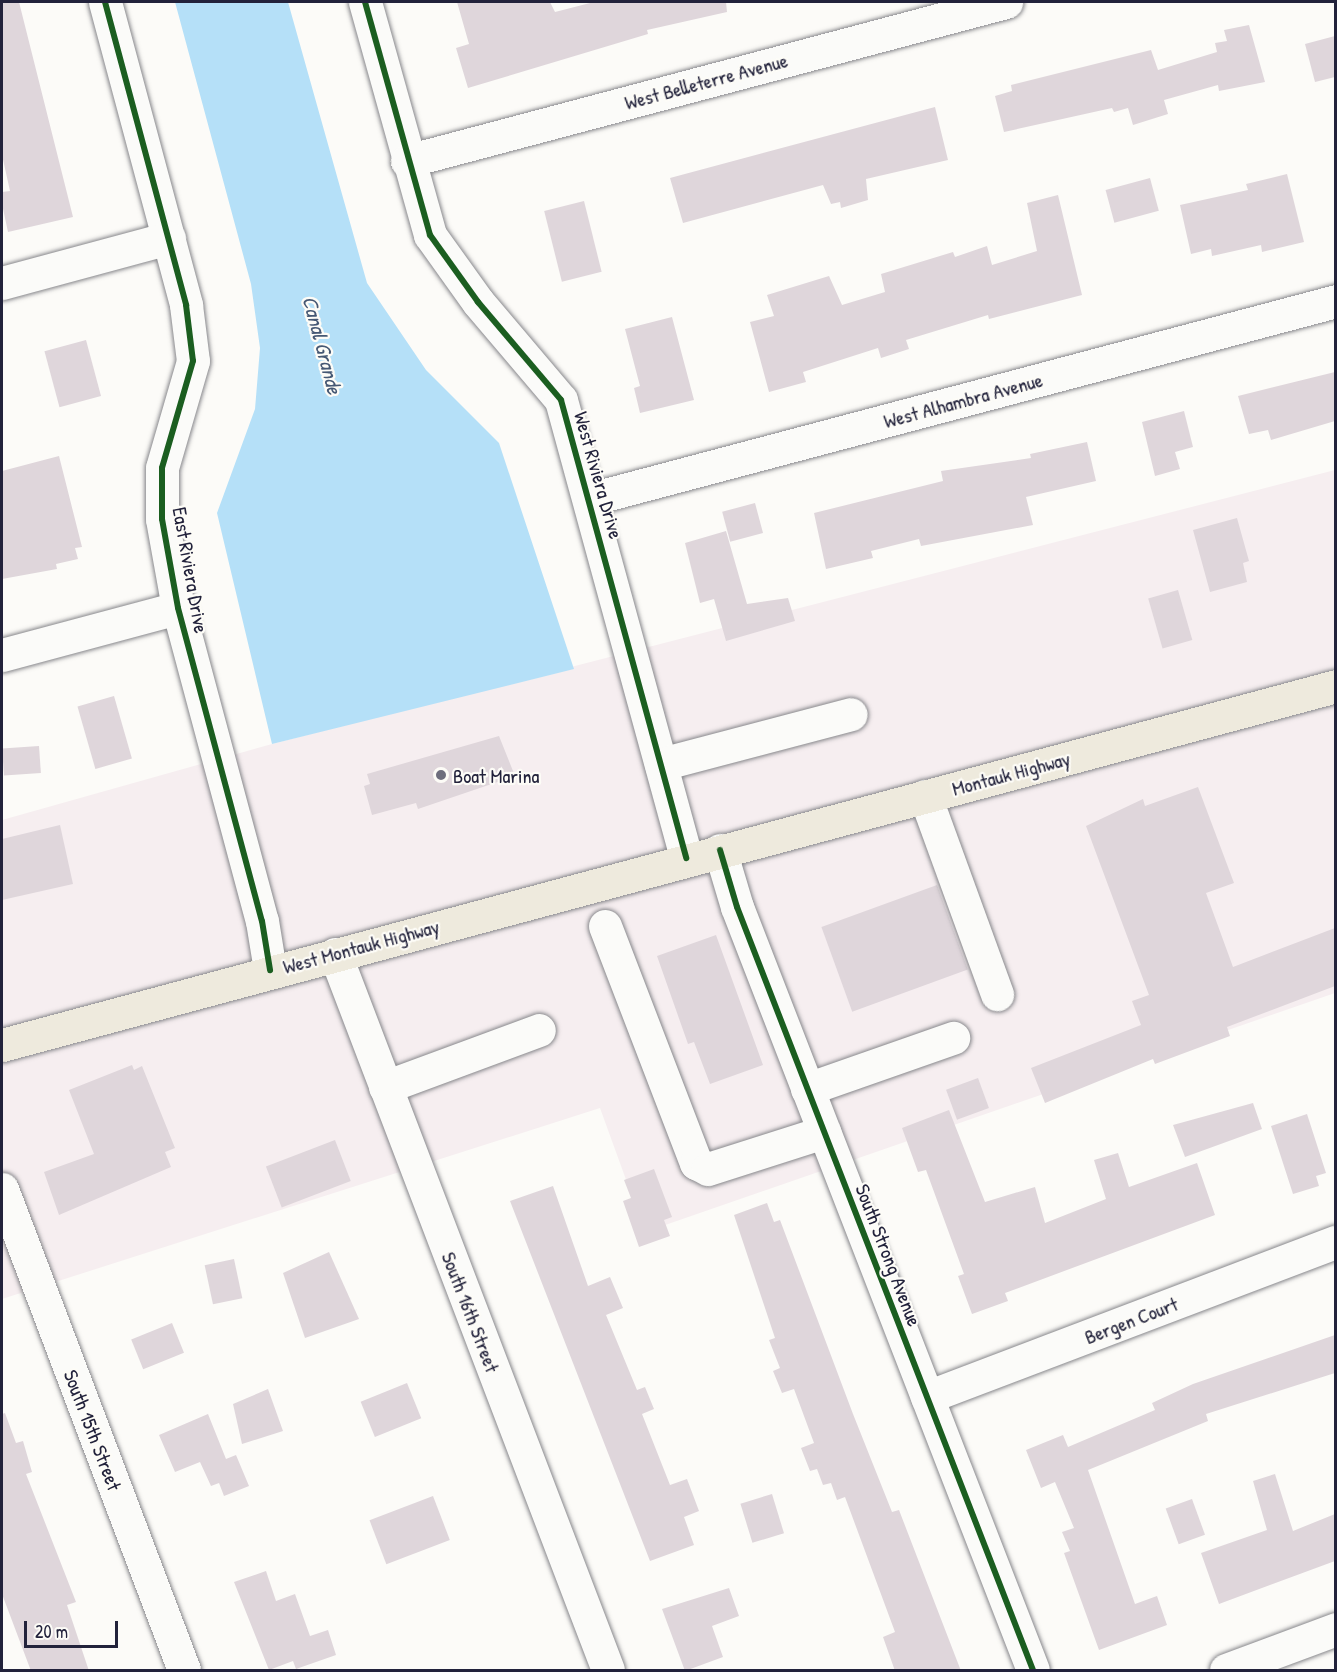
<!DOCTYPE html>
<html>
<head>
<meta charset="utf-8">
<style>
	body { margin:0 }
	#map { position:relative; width:1337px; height:1672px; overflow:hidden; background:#fcfbf8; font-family:"Patrick Hand",sans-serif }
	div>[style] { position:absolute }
	.built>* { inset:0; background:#f6eef0 }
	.water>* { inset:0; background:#b5e0f8 }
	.building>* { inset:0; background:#dfd6db; transform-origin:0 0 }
	.roads { filter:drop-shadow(0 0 2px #88888c) drop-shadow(0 0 2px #88888c) }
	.minor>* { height:33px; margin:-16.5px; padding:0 16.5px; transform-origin:16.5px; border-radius:16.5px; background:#fbfbf9 }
	.major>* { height:33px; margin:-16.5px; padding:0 16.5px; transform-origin:16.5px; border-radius:16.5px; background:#eeeadd }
	.cycleway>* { height:6px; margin:-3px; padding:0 3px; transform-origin:3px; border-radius:3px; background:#1b5e20 }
	.dots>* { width:16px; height:16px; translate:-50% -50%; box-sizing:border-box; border:3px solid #fdfcf7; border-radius:50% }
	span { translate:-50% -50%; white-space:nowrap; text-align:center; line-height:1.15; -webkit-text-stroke:4.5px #fdfcf7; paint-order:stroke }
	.street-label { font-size:20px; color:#22223b }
	.poi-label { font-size:20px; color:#22223b }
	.left { translate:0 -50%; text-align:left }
	.water-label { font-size:21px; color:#455874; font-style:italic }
	.frame { position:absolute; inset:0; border:3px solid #22223b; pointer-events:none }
	.scale { position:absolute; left:24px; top:1621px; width:94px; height:27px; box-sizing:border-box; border:3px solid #22223b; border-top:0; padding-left:8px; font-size:18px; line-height:21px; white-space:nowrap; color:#22223b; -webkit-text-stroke:4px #fdfcf7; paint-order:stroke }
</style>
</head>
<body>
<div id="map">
	<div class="built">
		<i style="clip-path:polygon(1335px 470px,1335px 993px,645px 1232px,600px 1108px,2px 1299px,2px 820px,272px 744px)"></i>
	</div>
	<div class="water">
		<i style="clip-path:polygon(175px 2px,288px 2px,367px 283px,426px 370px,499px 443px,574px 669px,272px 744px,217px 513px,255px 409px,260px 348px,251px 284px)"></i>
	</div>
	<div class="building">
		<i style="clip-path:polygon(2px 2px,19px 2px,73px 217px,8px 232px,2px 204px,2px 192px,10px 191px,2px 155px)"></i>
		<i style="clip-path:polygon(457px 2px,550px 2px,555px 12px,594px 2px,726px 2px,727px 12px,647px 30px,648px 34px,468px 88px,456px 48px,469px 44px)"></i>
		<i style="clip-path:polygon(1249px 25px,1265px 82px,1219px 91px,1218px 85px,1164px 100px,1168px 114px,1133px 125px,1128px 108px,1114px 112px,1112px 108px,1004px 132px,995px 96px,1012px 91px,1011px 85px,1151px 50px,1158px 70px,1217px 52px,1215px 43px,1227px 41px,1224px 30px)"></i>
		<i style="clip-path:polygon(1335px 36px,1335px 77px,1315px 82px,1305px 44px)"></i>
		<i style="clip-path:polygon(935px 107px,948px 160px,866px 179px,868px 200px,841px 208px,840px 202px,831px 204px,823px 185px,683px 223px,670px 178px)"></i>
		<i style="clip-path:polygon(1287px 174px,1304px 242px,1262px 252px,1261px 245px,1212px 256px,1211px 249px,1191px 254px,1180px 205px,1248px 190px,1246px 184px)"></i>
		<i style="left:1150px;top:178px;width:34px;height:46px;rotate:75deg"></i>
		<i style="clip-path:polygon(1058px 195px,1082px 295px,989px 319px,988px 315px,906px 340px,909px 349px,881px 358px,878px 348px,803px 372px,806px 382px,769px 392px,750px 322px,774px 316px,767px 295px,829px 276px,842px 305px,885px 292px,881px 274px,953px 252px,955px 257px,987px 246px,992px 265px,1037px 251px,1027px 203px)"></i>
		<i style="left:584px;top:201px;width:73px;height:41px;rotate:76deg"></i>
		<i style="clip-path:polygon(672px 317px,694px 400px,640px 413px,634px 388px,640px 386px,625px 329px)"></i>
		<i style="left:86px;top:340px;width:58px;height:43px;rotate:75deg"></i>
		<i style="clip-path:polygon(1335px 372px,1335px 421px,1271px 440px,1268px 430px,1249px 434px,1238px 396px)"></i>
		<i style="clip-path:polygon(1184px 411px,1193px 447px,1175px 452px,1180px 469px,1155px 476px,1142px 422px)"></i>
		<i style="clip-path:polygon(1087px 442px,1096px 481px,1026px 497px,1033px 525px,921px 546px,919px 539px,871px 551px,873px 558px,826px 569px,814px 513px,943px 481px,941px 471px,1031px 458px,1030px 454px)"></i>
		<i style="clip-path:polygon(59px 456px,82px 547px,75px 548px,78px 559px,56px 564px,57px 569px,2px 579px,2px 471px)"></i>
		<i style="left:755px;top:503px;width:31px;height:34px;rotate:75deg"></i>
		<i style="clip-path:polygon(1237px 518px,1249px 561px,1243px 563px,1247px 582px,1210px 592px,1193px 530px)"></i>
		<i style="clip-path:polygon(726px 531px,747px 604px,788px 598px,795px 621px,726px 641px,714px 599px,700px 603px,685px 543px)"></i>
		<i style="left:1178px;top:590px;width:52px;height:31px;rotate:74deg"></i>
		<i style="left:114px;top:696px;width:65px;height:38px;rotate:74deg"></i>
		<i style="clip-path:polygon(499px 736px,515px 776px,418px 809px,416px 803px,372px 815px,364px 786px,370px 784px,367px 774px)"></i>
		<i style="left:39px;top:746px;width:27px;height:37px;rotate:86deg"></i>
		<i style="clip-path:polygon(1198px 787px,1234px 883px,1206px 893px,1233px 967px,1335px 928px,1335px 986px,1227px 1027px,1230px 1036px,1155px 1064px,1153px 1059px,1045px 1103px,1031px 1068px,1141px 1025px,1132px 1001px,1149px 995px,1086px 826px,1143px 799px,1145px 806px)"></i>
		<i style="clip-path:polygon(60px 825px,73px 884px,2px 900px,2px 839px)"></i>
		<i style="left:937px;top:885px;width:90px;height:123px;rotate:70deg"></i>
		<i style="clip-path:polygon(716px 935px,763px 1065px,710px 1084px,694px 1042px,688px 1044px,657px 956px)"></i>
		<i style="clip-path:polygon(132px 1065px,134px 1070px,142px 1066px,175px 1148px,165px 1152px,171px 1167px,59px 1215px,44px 1172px,94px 1154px,69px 1090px)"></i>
		<i style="left:978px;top:1078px;width:32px;height:34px;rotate:70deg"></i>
		<i style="clip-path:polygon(1253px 1103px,1262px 1129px,1185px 1157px,1173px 1125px)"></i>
		<i style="clip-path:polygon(949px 1110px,985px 1202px,1035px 1187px,1045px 1223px,1106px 1199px,1094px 1160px,1118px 1153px,1129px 1187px,1197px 1163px,1215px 1215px,1005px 1293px,1008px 1301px,972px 1314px,958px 1276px,964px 1274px,926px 1170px,918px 1172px,902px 1128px)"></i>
		<i style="clip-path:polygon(1307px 1114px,1326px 1173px,1316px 1176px,1319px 1186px,1293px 1194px,1271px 1126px)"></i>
		<i style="left:335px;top:1140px;width:44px;height:74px;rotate:69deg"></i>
		<i style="clip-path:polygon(654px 1169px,672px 1217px,664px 1220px,670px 1236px,639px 1247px,623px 1201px,631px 1198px,624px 1180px)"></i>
		<i style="clip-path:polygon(553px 1186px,588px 1286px,610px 1277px,623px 1308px,606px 1315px,637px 1390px,645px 1387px,654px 1409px,642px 1414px,670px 1485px,687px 1479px,699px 1511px,684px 1517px,694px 1545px,650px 1561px,510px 1201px)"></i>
		<i style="clip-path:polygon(767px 1203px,774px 1222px,780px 1220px,853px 1414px,892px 1512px,899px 1510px,961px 1671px,895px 1671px,883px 1637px,895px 1632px,845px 1497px,837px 1500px,831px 1483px,823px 1485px,817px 1469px,810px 1471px,801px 1448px,814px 1443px,794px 1389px,782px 1393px,773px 1371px,780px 1368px,769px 1340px,775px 1338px,734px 1215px)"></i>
		<i style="clip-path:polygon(329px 1252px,359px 1319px,305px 1338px,283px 1273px)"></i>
		<i style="left:234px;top:1259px;width:40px;height:30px;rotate:78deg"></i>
		<i style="left:172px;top:1323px;width:32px;height:44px;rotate:68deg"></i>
		<i style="clip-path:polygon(1335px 1335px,1335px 1373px,1206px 1414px,1208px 1421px,1088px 1470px,1135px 1604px,1157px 1596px,1167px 1625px,1099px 1650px,1064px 1553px,1070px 1551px,1062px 1532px,1074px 1528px,1055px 1482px,1041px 1488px,1026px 1450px,1063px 1435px,1068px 1447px,1155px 1410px,1152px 1403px,1193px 1384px)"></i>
		<i style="left:407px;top:1383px;width:38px;height:50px;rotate:68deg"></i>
		<i style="clip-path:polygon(268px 1389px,283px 1431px,242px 1444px,233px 1404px)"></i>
		<i style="clip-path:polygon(5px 1413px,16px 1443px,23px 1441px,32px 1472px,26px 1474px,76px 1602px,67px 1605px,89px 1671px,31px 1671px,2px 1594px,2px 1414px)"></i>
		<i style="clip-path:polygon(208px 1414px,226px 1459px,236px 1455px,249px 1486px,224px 1496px,219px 1483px,211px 1486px,200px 1462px,175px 1472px,159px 1435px)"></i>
		<i style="clip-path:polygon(1275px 1474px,1293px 1531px,1335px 1514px,1335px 1561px,1219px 1604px,1201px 1553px,1267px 1530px,1253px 1481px)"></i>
		<i style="left:772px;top:1494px;width:41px;height:33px;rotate:73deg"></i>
		<i style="left:433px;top:1496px;width:47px;height:68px;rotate:69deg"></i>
		<i style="left:1192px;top:1499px;width:38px;height:28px;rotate:70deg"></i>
		<i style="clip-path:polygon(266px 1571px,276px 1601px,295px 1594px,310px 1636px,328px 1630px,336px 1655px,296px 1669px,293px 1661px,269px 1670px,234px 1582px)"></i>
		<i style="clip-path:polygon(729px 1588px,739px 1616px,712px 1626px,723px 1657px,685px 1671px,662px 1609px)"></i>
	</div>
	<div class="roads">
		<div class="minor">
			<i style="left:105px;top:2px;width:314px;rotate:75deg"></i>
			<i style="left:186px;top:305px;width:56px;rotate:82.9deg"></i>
			<i style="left:193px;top:361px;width:111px;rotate:106.2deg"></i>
			<i style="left:162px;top:468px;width:51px;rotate:90deg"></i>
			<i style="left:162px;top:519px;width:90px;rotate:79.8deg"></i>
			<i style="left:178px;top:608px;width:324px;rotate:75deg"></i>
			<i style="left:262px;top:921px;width:50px;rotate:80.7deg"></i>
			<i style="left:365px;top:2px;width:242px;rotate:74.4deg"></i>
			<i style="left:430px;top:235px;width:82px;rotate:54.4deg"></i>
			<i style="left:478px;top:302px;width:128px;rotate:49.7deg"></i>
			<i style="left:561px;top:400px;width:475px;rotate:74.7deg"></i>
			<i style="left:407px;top:161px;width:620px;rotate:-14.87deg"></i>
			<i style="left:2px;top:283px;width:173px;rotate:-15.1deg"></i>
			<i style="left:590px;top:499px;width:772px;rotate:-14.86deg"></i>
			<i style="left:2px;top:655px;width:182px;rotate:-15deg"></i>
			<i style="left:661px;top:764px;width:196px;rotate:-14.7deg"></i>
			<i style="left:925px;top:796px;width:211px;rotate:70deg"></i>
			<i style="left:720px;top:850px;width:59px;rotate:73.4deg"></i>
			<i style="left:737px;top:907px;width:818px;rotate:68.8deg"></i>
			<i style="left:605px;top:926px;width:254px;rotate:69deg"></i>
			<i style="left:696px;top:1163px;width:13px;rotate:27deg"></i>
			<i style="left:708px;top:1169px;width:122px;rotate:-17.7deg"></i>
			<i style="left:335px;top:954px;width:766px;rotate:69.13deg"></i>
			<i style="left:385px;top:1087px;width:164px;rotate:-20.3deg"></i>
			<i style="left:807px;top:1089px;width:155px;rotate:-19.3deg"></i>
			<i style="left:2px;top:1189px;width:514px;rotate:69.27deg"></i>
			<i style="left:927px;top:1397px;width:437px;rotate:-20.8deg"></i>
			<i style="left:1226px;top:1670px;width:117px;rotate:-20.4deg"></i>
		</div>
		<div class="major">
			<i style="left:2px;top:1045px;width:1381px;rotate:-15.06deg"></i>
		</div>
	</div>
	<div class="cycleway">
		<i style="left:105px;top:2px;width:314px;rotate:75deg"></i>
		<i style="left:186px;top:305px;width:56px;rotate:82.9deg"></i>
		<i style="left:193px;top:361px;width:111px;rotate:106.2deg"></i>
		<i style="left:162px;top:468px;width:51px;rotate:90deg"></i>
		<i style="left:162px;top:519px;width:90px;rotate:79.8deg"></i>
		<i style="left:178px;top:608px;width:324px;rotate:75deg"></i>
		<i style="left:262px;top:921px;width:50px;rotate:80.7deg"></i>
		<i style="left:365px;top:2px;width:242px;rotate:74.4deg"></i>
		<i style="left:430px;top:235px;width:82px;rotate:54.4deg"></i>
		<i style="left:478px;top:302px;width:128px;rotate:49.7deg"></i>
		<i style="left:561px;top:400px;width:475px;rotate:74.7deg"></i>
		<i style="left:720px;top:850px;width:59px;rotate:73.4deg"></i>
		<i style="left:737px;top:907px;width:818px;rotate:68.8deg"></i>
	</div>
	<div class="dots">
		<i style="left:441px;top:775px;background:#6e6e7d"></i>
	</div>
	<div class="street-label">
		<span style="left:706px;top:81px;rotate:-15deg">West Belleterre Avenue</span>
		<span style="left:963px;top:400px;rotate:-15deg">West Alhambra Avenue</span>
		<span style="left:599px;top:475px;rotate:74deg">West Riviera Drive</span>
		<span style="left:191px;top:570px;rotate:80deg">East Riviera Drive</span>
		<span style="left:1011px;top:773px;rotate:-15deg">Montauk Highway</span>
		<span style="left:361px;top:946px;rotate:-15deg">West Montauk Highway</span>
		<span style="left:889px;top:1255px;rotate:69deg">South Strong Avenue</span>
		<span style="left:471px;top:1312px;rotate:69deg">South 16th Street</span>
		<span style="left:1131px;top:1320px;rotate:-21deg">Bergen Court</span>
		<span style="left:93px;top:1430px;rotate:69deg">South 15th Street</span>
	</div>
	<div class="poi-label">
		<span class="left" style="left:453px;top:775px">Boat Marina</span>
	</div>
	<div class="water-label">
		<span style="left:322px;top:345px;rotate:75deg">Canal Grande</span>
	</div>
	<div class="frame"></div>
	<div class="scale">20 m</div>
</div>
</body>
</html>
